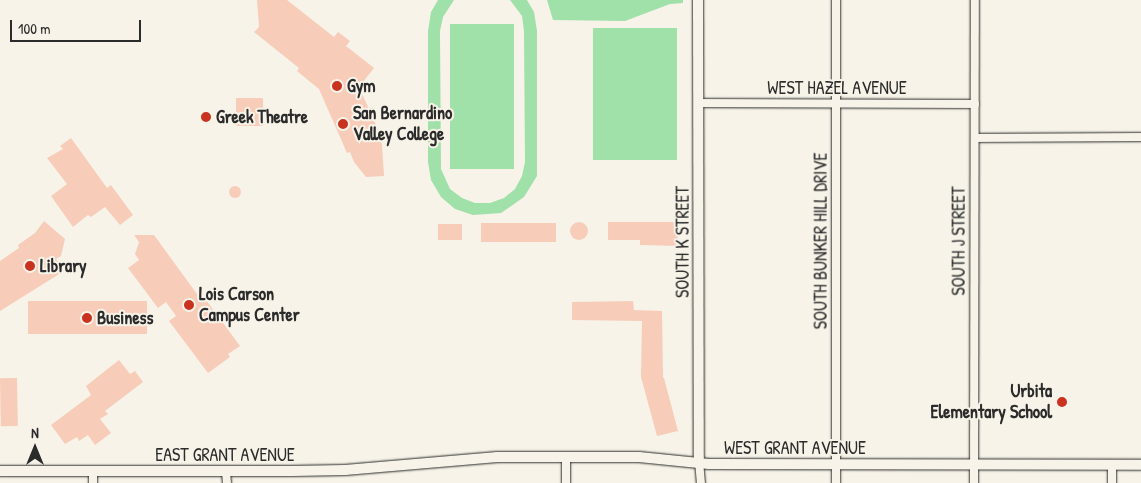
<!DOCTYPE html>
<html>
<head>
<meta charset="utf-8">
<style>
	body { margin:0 }
	#map { position:relative; width:1141px; height:483px; overflow:hidden; background:#f7f3e8; font-family:"Patrick Hand",sans-serif }
	div>[style] { position:absolute }
	.green>* { inset:0; background:#a0e0a9; transform-origin:0 0 }
	.building>* { inset:0; background:#f7ccb9; transform-origin:0 0 }
	.round { border-radius:50% }
	.roads { filter:drop-shadow(0 0 1px #2b2b2b) drop-shadow(0 0 1px #2b2b2b) }
	.minor>* { height:8px; margin:-4px; padding:0 4px; transform-origin:4px; border-radius:4px; background:#f7f3e8 }
	.tertiary>* { height:10px; margin:-5px; padding:0 5px; transform-origin:5px; border-radius:5px; background:#f7f3e8 }
	.dots>* { width:14px; height:14px; translate:-50% -50%; box-sizing:border-box; border:2px solid #f7f3e8; border-radius:50% }
	span { translate:-50% -50%; white-space:nowrap; text-align:center; line-height:1.15; -webkit-text-stroke:4px #f7f3e8; paint-order:stroke }
	.poi-label { font-size:18px; color:#2b2b2b; font-weight:700 }
	.left { translate:0 -50%; text-align:left }
	.right { translate:-100% -50%; text-align:right }
	.street-label { font-size:18px; color:#2b2b2b }
	.north { position:absolute; left:10px; top:423px; width:50px; height:50px; -webkit-text-stroke:4px #f7f3e8; paint-order:stroke; rotate:0deg; font-size:14px; font-weight:700; line-height:20px; text-align:center; color:#2b2b2b }
	.north::after { content:''; display:block; margin:auto; width:18px; height:22px; background:#2b2b2b; clip-path:polygon(50% 0,100% 100%,50% 72%,0 100%) }
	.scale { position:absolute; left:10px; top:20px; width:131px; height:22px; box-sizing:border-box; border:2px solid #2b2b2b; border-top:0; padding-left:6px; font-size:15px; line-height:18px; white-space:nowrap; color:#2b2b2b; -webkit-text-stroke:4px #f7f3e8; paint-order:stroke }
</style>
</head>
<body>
<div id="map">
	<div class="green">
		<i style="clip-path:polygon(438px 0,454px 0,443px 17px,440px 31px,441px 169px,450px 189px,462px 198px,475px 203px,490px 203px,504px 198px,515px 189px,522px 176px,525px 162px,524px 31px,522px 16px,510px 0,527px 0,534px 12px,537px 31px,537px 176px,524px 197px,501px 213px,473px 215px,455px 209px,441px 197px,431px 180px,428px 162px,428px 31px,431px 12px)"></i>
		<i style="clip-path:polygon(547px 0,683px 0,683px 3px,670px 4px,625px 21px,553px 20px)"></i>
		<i style="left:450px;top:24px;width:64px;height:145px"></i>
		<i style="left:593px;top:28px;width:84px;height:132px"></i>
	</div>
	<div class="building">
		<i style="clip-path:polygon(257px 0,287px 0,334px 37px,338px 32px,350px 41px,346px 46px,374px 68px,359px 87px,382px 138px,380px 139px,382px 145px,384px 176px,366px 177px,354px 162px,350px 152px,347px 153px,319px 89px,297px 71px,299px 68px,254px 32px,259px 27px)"></i>
		<i style="left:236px;top:98px;width:27px;height:28px"></i>
		<i style="clip-path:polygon(71px 138px,107px 188px,111px 185px,133px 215px,120px 225px,105px 207px,91px 217px,88px 215px,73px 227px,51px 196px,67px 184px,47px 158px,63px 149px,60px 146px)"></i>
		<i class="round" style="left:229px;top:186px;width:12px;height:12px"></i>
		<i style="clip-path:polygon(44px 221px,65px 239px,61px 256px,56px 259px,64px 271px,0 311px,0 261px,19px 248px,18px 245px,35px 233px)"></i>
		<i class="round" style="left:570px;top:222px;width:18px;height:18px"></i>
		<i style="clip-path:polygon(608px 222px,677px 222px,678px 246px,640px 245px,640px 240px,608px 240px)"></i>
		<i style="left:481px;top:223px;width:75px;height:19px"></i>
		<i style="left:438px;top:224px;width:24px;height:16px"></i>
		<i style="clip-path:polygon(134px 235px,154px 235px,202px 301px,206px 300px,240px 346px,228px 354px,230px 357px,208px 373px,169px 321px,176px 316px,166px 302px,158px 308px,128px 268px,139px 260px,135px 254px,139px 242px)"></i>
		<i style="left:28px;top:301px;width:119px;height:33px"></i>
		<i style="clip-path:polygon(633px 301px,634px 310px,662px 311px,663px 378px,664px 378px,678px 431px,657px 436px,641px 377px,642px 321px,572px 320px,572px 302px)"></i>
		<i style="clip-path:polygon(119px 360px,130px 374px,135px 371px,143px 382px,105px 411px,108px 414px,100px 419px,111px 433px,95px 445px,88px 435px,79px 441px,77px 437px,65px 444px,51px 425px,91px 395px,86px 386px)"></i>
		<i style="left:17px;top:378px;width:48px;height:17px;rotate:89deg"></i>
	</div>
	<div class="roads">
		<div class="minor">
			<i style="left:836px;top:0;width:483px;rotate:90deg"></i>
			<i style="left:698px;top:103px;width:277px;rotate:0.2deg"></i>
			<i style="left:975px;top:138px;width:166px;rotate:-0.3deg"></i>
			<i style="left:566px;top:457px;width:26px;rotate:90deg"></i>
			<i style="left:699px;top:461px;width:22px;rotate:85deg"></i>
			<i style="left:226px;top:472px;width:11px;rotate:85deg"></i>
			<i style="left:93px;top:483px;width:12px;rotate:-90deg"></i>
			<i style="left:974px;top:483px;width:483px;rotate:-89.9deg"></i>
			<i style="left:1112px;top:483px;width:18px;rotate:-90deg"></i>
		</div>
		<div class="tertiary">
			<i style="left:698px;top:0;width:461px;rotate:89.9deg"></i>
			<i style="left:0;top:471px;width:292px"></i>
			<i style="left:292px;top:471px;width:53px;rotate:-1.1deg"></i>
			<i style="left:345px;top:470px;width:153px;rotate:-4.9deg"></i>
			<i style="left:497px;top:457px;width:142px"></i>
			<i style="left:639px;top:457px;width:70px;rotate:5.7deg"></i>
			<i style="left:709px;top:464px;width:432px;rotate:0.1deg"></i>
		</div>
	</div>
	<div class="dots">
		<i style="left:337px;top:86px;background:#c8321e"></i>
		<i style="left:206px;top:117px;background:#c8321e"></i>
		<i style="left:343px;top:124px;background:#c8321e"></i>
		<i style="left:30px;top:266px;background:#c8321e"></i>
		<i style="left:189px;top:305px;background:#c8321e"></i>
		<i style="left:87px;top:318px;background:#c8321e"></i>
		<i style="left:1062px;top:402px;background:#c8321e"></i>
	</div>
	<div class="poi-label">
		<span class="left" style="left:347px;top:86px">Gym</span>
		<span class="left" style="left:353px;top:124px">San Bernardino<br>Valley College</span>
		<span class="left" style="left:216px;top:117px">Greek Theatre</span>
		<span class="left" style="left:40px;top:266px">Library</span>
		<span class="left" style="left:199px;top:305px">Lois Carson<br>Campus Center</span>
		<span class="left" style="left:97px;top:318px">Business</span>
		<span class="right" style="left:1052px;top:402px">Urbita<br>Elementary School</span>
	</div>
	<div class="street-label">
		<span style="left:837px;top:88px">WEST HAZEL AVENUE</span>
		<span style="left:821px;top:241px;rotate:-90deg">SOUTH BUNKER HILL DRIVE</span>
		<span style="left:959px;top:241px;rotate:-90deg">SOUTH J STREET</span>
		<span style="left:683px;top:242px;rotate:-90deg">SOUTH K STREET</span>
		<span style="left:795px;top:448px">WEST GRANT AVENUE</span>
		<span style="left:225px;top:455px">EAST GRANT AVENUE</span>
	</div>
	<div class="north">N</div>
	<div class="scale">100 m</div>
</div>
</body>
</html>
